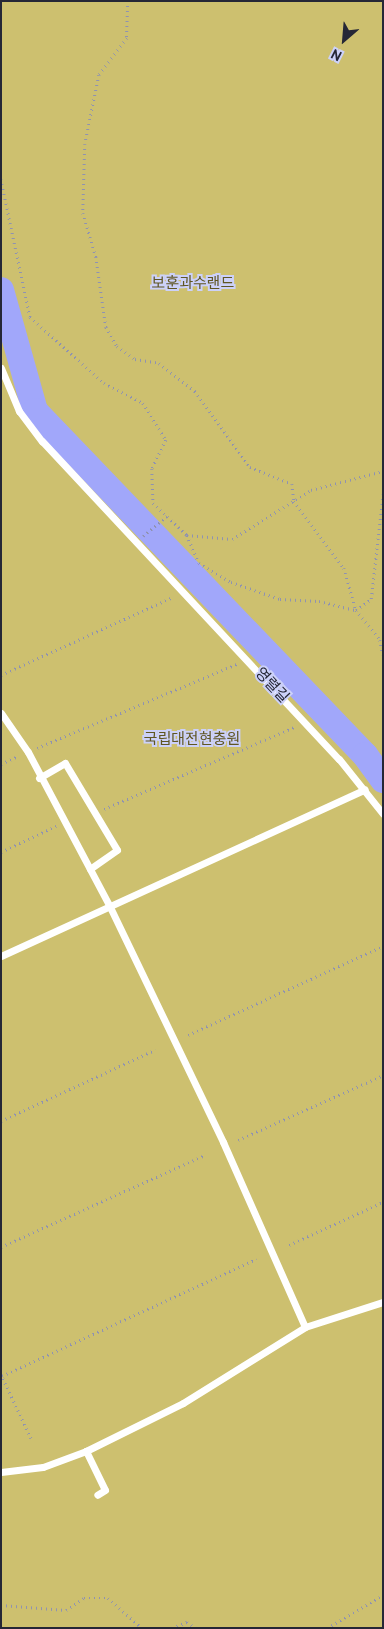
<!DOCTYPE html>
<html>
<head>
<meta charset="utf-8">
<style>
	body { margin:0 }
	#map { position:relative; width:384px; height:1629px; overflow:hidden; background:#ccd1f9; font-family:Overpass,"Noto Sans KR",sans-serif }
	div>[style] { position:absolute }
	.green>* { inset:0; background:#cdc06f; transform-origin:0 0 }
	.river>* { height:26px; margin:-13px; padding:0 13px; transform-origin:13px; border-radius:13px; background:#a1a7fa }
	.path>* { height:2.5px; margin-top:-1.25px; transform-origin:0; background:repeating-linear-gradient(90deg,#8f92b1 0 1px,transparent 0 5px) }
	.service>* { height:7px; margin:-3.5px; padding:0 3.5px; transform-origin:3.5px; border-radius:3.5px; background:#fff }
	span { translate:-50% -50%; white-space:nowrap; text-align:center; line-height:1.15; -webkit-text-stroke:4px #ccd1f9; paint-order:stroke }
	.park-label { font-size:15px; color:#5f5623 }
	.street-label { font-size:15px; color:#252736 }
	.frame { position:absolute; inset:0; border:2px solid #252736; pointer-events:none }
	.north { position:absolute; left:319px; top:15px; width:50px; height:50px; -webkit-text-stroke:4px #ccd1f9; paint-order:stroke; rotate:207deg; font-size:14px; font-weight:700; line-height:20px; text-align:center; color:#252736 }
	.north::after { content:''; display:block; margin:auto; width:18px; height:22px; background:#252736; clip-path:polygon(50% 0,100% 100%,50% 72%,0 100%) }
</style>
</head>
<body>
<div id="map">
	<div class="green">
		<i style="left:1px;top:1px;width:382px;height:1627px"></i>
	</div>
	<div class="river">
		<i style="left:1px;top:290px;width:126px;rotate:74.3deg"></i>
		<i style="left:35px;top:411px;width:477px;rotate:46.2deg"></i>
		<i style="left:365px;top:755px;width:31px;rotate:54deg"></i>
	</div>
	<div class="path">
		<i style="left:128px;top:1px;width:37px;rotate:92deg"></i>
		<i style="left:127px;top:38px;width:46px;rotate:127.1deg"></i>
		<i style="left:99px;top:75px;width:70px;rotate:101.5deg"></i>
		<i style="left:85px;top:144px;width:69px;rotate:91.7deg"></i>
		<i style="left:83px;top:213px;width:46px;rotate:73.5deg"></i>
		<i style="left:96px;top:257px;width:71px;rotate:81.9deg"></i>
		<i style="left:106px;top:327px;width:22px;rotate:60deg"></i>
		<i style="left:117px;top:346px;width:22px;rotate:36deg"></i>
		<i style="left:135px;top:359px;width:24px;rotate:9deg"></i>
		<i style="left:159px;top:363px;width:46px;rotate:37.9deg"></i>
		<i style="left:195px;top:391px;width:94px;rotate:54.1deg"></i>
		<i style="left:250px;top:467px;width:45px;rotate:22deg"></i>
		<i style="left:292px;top:484px;width:17px;rotate:83deg"></i>
		<i style="left:294px;top:501px;width:84px;rotate:53.3deg"></i>
		<i style="left:344px;top:568px;width:44px;rotate:74.1deg"></i>
		<i style="left:356px;top:610px;width:38px;rotate:51deg"></i>
		<i style="left:380px;top:640px;width:15px;rotate:79deg"></i>
		<i style="left:1px;top:179px;width:141px;rotate:78.1deg"></i>
		<i style="left:30px;top:317px;width:99px;rotate:41.7deg"></i>
		<i style="left:104px;top:383px;width:44px;rotate:27.1deg"></i>
		<i style="left:143px;top:403px;width:44px;rotate:58.1deg"></i>
		<i style="left:166px;top:440px;width:32px;rotate:116deg"></i>
		<i style="left:152px;top:469px;width:34px;rotate:88deg"></i>
		<i style="left:153px;top:503px;width:47px;rotate:43.3deg"></i>
		<i style="left:187px;top:535px;width:30px;rotate:67deg"></i>
		<i style="left:199px;top:563px;width:37px;rotate:31deg"></i>
		<i style="left:231px;top:582px;width:52px;rotate:19.1deg"></i>
		<i style="left:280px;top:599px;width:39px;rotate:3deg"></i>
		<i style="left:319px;top:601px;width:38px;rotate:14deg"></i>
		<i style="left:356px;top:610px;width:19px;rotate:-36deg"></i>
		<i style="left:371px;top:599px;width:106px;rotate:-83.5deg"></i>
		<i style="left:187px;top:535px;width:45px;rotate:5.1deg"></i>
		<i style="left:232px;top:539px;width:93px;rotate:-31.8deg"></i>
		<i style="left:311px;top:490px;width:74px;rotate:-14.8deg"></i>
		<i style="left:143px;top:536px;width:31px;rotate:-40deg"></i>
		<i style="left:1px;top:675px;width:189px;rotate:-24.4deg"></i>
		<i style="left:37px;top:748px;width:217px;rotate:-22.8deg"></i>
		<i style="left:1px;top:764px;width:19px;rotate:-25deg"></i>
		<i style="left:104px;top:809px;width:207px;rotate:-23.3deg"></i>
		<i style="left:1px;top:852px;width:61px;rotate:-25.3deg"></i>
		<i style="left:188px;top:1035px;width:214px;rotate:-24.5deg"></i>
		<i style="left:1px;top:1121px;width:170px;rotate:-24.8deg"></i>
		<i style="left:238px;top:1140px;width:159px;rotate:-24.1deg"></i>
		<i style="left:289px;top:1245px;width:103px;rotate:-24.6deg"></i>
		<i style="left:1px;top:1247px;width:224px;rotate:-24.3deg"></i>
		<i style="left:1px;top:1374px;width:71px;rotate:64.9deg"></i>
		<i style="left:2px;top:1376px;width:280px;rotate:-24.7deg"></i>
		<i style="left:1px;top:1605px;width:65px;rotate:4.4deg"></i>
		<i style="left:66px;top:1610px;width:22px;rotate:-34deg"></i>
		<i style="left:84px;top:1598px;width:24px"></i>
		<i style="left:108px;top:1598px;width:45px;rotate:41.4deg"></i>
		<i style="left:172px;top:1628px;width:16px;rotate:-22deg"></i>
		<i style="left:187px;top:1622px;width:11px;rotate:34deg"></i>
		<i style="left:327px;top:1628px;width:65px;rotate:-30.5deg"></i>
	</div>
	<div class="service">
		<i style="left:1px;top:368px;width:47px;rotate:67.3deg"></i>
		<i style="left:19px;top:411px;width:38px;rotate:53deg"></i>
		<i style="left:42px;top:441px;width:435px;rotate:47deg"></i>
		<i style="left:339px;top:759px;width:70px;rotate:51.3deg"></i>
		<i style="left:1px;top:713px;width:47px;rotate:55.3deg"></i>
		<i style="left:28px;top:752px;width:175px;rotate:62.1deg"></i>
		<i style="left:110px;top:907px;width:261px;rotate:64.3deg"></i>
		<i style="left:223px;top:1142px;width:202px;rotate:66.1deg"></i>
		<i style="left:39px;top:778px;width:30px;rotate:-30deg"></i>
		<i style="left:65px;top:763px;width:101px;rotate:59.1deg"></i>
		<i style="left:117px;top:850px;width:33px;rotate:145deg"></i>
		<i style="left:1px;top:956px;width:400px;rotate:-24.6deg"></i>
		<i style="left:86px;top:1451px;width:43px;rotate:64deg"></i>
		<i style="left:105px;top:1490px;width:9px;rotate:148deg"></i>
		<i style="left:1px;top:1472px;width:42px;rotate:-6.8deg"></i>
		<i style="left:43px;top:1467px;width:46px;rotate:-20.4deg"></i>
		<i style="left:86px;top:1451px;width:108px;rotate:-26.3deg"></i>
		<i style="left:183px;top:1403px;width:144px;rotate:-31.9deg"></i>
		<i style="left:305px;top:1327px;width:82px;rotate:-17.8deg"></i>
	</div>
	<div class="park-label">
		<span style="left:193px;top:285px">보훈과수랜드</span>
		<span style="left:192px;top:741px">국립대전현충원</span>
	</div>
	<div class="street-label">
		<span style="left:271px;top:686px;rotate:47deg">영렬길</span>
	</div>
	<div class="frame"></div>
	<div class="north">N</div>
</div>
</body>
</html>
